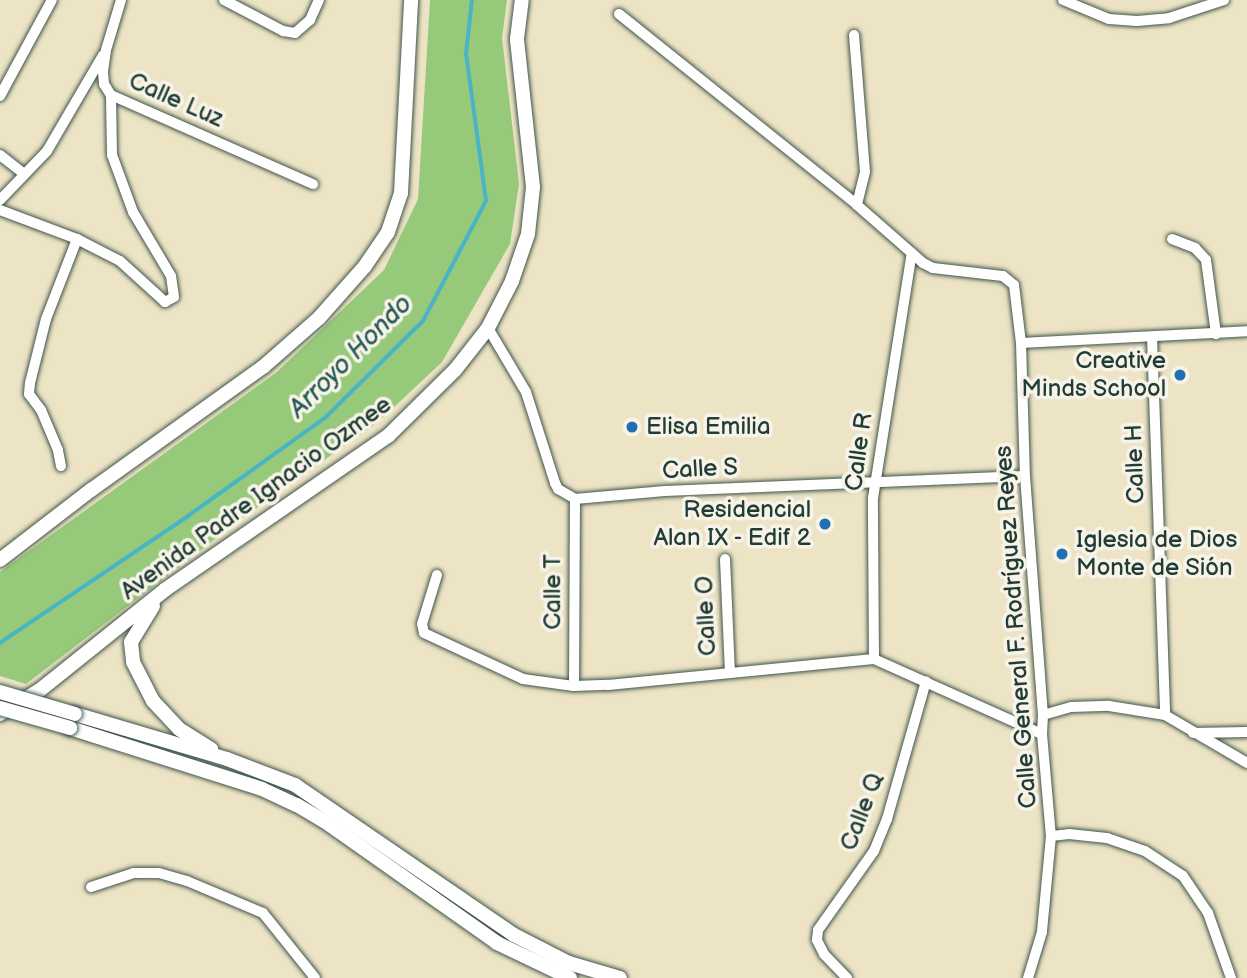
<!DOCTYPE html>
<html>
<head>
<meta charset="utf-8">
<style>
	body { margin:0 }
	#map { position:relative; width:1247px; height:978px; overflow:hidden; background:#ede3c5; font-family:"Balsamiq Sans",sans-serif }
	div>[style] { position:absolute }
	.green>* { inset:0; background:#96c97a }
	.stream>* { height:3.5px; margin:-1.75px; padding:0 1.75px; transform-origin:1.75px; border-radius:1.75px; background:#48b4c6 }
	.roads { filter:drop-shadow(0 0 2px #3e564a) drop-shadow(0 0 2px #3e564a) }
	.street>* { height:10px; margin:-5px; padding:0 5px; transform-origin:5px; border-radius:5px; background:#fff }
	.secondary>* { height:14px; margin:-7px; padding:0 7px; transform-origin:7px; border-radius:7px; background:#fff }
	.bridges { filter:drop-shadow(0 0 2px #3e564a) drop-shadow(0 0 2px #3e564a) }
	.secondary-bridge>* { height:14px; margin:-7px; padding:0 7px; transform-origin:7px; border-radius:7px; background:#fff }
	.dots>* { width:19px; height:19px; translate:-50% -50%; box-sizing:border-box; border:4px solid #f7f3e8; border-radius:50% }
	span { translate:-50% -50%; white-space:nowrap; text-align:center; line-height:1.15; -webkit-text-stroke:7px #f7f3e8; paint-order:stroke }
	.street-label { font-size:24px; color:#1f3d34 }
	.poi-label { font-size:24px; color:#1f3d34 }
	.right { translate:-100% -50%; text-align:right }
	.left { translate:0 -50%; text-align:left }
	.water-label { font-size:26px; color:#295b58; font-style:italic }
</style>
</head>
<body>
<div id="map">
	<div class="green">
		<i style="clip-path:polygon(430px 0,507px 0,502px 38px,519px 184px,510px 244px,442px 362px,378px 422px,245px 516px,26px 684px,0 676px,0 572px,277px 372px,384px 270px,418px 199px)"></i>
	</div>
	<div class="stream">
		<i style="left:0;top:643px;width:227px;rotate:-34deg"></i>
		<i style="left:188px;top:516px;width:168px;rotate:-35.6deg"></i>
		<i style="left:325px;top:418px;width:138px;rotate:-44.7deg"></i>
		<i style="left:423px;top:321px;width:136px;rotate:-62.3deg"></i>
		<i style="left:486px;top:201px;width:148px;rotate:-97.7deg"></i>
		<i style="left:466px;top:54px;width:54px;rotate:-83.7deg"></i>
	</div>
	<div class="roads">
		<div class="street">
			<i style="left:121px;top:0;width:52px;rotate:106.7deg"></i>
			<i style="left:106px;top:50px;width:22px;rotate:98deg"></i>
			<i style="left:103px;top:72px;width:12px;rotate:85deg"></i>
			<i style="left:104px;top:84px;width:13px;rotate:58deg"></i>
			<i style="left:111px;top:95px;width:221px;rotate:23.8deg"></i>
			<i style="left:224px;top:0;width:67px;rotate:27.7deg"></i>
			<i style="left:283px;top:31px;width:12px;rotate:9deg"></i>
			<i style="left:295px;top:33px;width:20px;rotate:-41deg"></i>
			<i style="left:310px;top:20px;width:22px;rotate:-66deg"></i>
			<i style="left:1063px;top:0;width:50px;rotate:22.4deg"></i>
			<i style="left:1109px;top:19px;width:28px;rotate:4deg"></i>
			<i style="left:1137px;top:21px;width:32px;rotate:-5deg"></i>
			<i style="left:1169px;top:18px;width:58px;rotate:-18.1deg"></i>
			<i style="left:619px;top:14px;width:305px;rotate:38.7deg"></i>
			<i style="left:857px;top:205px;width:88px;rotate:41.3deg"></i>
			<i style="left:923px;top:263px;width:11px;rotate:27deg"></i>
			<i style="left:933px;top:268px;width:70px;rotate:6.5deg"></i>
			<i style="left:1003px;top:276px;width:14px;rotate:39deg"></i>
			<i style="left:1014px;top:285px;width:58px;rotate:83.1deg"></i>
			<i style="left:1021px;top:343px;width:133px;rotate:88.3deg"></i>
			<i style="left:1025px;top:476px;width:240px;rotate:85.7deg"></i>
			<i style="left:1043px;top:715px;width:19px;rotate:93deg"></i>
			<i style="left:1042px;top:734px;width:102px;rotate:85deg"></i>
			<i style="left:1051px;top:836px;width:96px;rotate:95.4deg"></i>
			<i style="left:1042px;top:932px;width:48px;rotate:106.9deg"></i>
			<i style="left:854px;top:35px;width:137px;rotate:85.4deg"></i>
			<i style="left:865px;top:172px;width:34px;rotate:104deg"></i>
			<i style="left:0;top:96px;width:109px;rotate:-61.6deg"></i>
			<i style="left:0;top:155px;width:29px;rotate:38deg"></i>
			<i style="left:0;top:200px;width:68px;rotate:-46.2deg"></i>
			<i style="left:47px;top:151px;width:111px;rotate:-59.7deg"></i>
			<i style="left:0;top:210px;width:82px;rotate:20.6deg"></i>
			<i style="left:77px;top:239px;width:48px;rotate:27.1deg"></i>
			<i style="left:120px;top:261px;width:61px;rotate:42.3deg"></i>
			<i style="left:165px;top:302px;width:10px;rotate:-29deg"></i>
			<i style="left:174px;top:297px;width:21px;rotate:-98deg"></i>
			<i style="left:171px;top:276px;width:74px;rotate:-120.7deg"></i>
			<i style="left:133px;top:212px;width:61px;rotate:-110.2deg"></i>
			<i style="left:112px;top:155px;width:60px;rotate:-91deg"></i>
			<i style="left:1172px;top:239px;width:25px;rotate:21deg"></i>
			<i style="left:1195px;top:248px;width:16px;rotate:47deg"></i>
			<i style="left:1206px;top:260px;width:75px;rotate:82.3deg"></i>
			<i style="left:488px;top:328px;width:74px;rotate:59.3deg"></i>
			<i style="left:526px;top:392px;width:96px;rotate:72.3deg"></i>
			<i style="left:555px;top:483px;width:7px;rotate:63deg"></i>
			<i style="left:558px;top:489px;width:20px;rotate:30deg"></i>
			<i style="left:575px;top:499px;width:90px;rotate:-5.1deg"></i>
			<i style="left:665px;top:491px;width:360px;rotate:-2.4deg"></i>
			<i style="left:1152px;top:337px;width:378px;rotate:88deg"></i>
			<i style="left:1021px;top:343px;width:226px;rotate:-3deg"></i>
			<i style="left:61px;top:466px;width:16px;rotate:-101deg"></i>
			<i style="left:58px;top:450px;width:43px;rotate:-113deg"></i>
			<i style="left:41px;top:410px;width:20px;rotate:-127deg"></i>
			<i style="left:29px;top:394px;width:11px;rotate:-85deg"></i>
			<i style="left:30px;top:383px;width:66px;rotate:-76deg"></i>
			<i style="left:46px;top:319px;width:86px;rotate:-68.8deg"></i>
			<i style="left:725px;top:559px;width:113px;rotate:87.5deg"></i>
			<i style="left:437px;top:575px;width:51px;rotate:107deg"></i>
			<i style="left:422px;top:624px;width:9px;rotate:77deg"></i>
			<i style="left:424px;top:633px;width:109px;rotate:24.9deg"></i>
			<i style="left:523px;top:679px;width:51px;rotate:7.8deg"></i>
			<i style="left:574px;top:686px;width:34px;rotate:-2deg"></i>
			<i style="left:608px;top:685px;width:267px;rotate:-5.6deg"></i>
			<i style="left:874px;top:659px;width:184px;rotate:24.1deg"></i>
			<i style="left:874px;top:659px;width:161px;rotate:-90.4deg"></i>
			<i style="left:873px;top:498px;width:248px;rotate:-81deg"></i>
			<i style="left:574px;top:686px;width:187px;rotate:-89.7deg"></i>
			<i style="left:1043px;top:715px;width:29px;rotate:-16deg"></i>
			<i style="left:1071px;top:707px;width:38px;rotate:-2deg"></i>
			<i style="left:1109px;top:706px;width:57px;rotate:9.1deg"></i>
			<i style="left:1165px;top:715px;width:95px;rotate:30.3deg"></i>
			<i style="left:1193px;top:733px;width:54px;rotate:-1.1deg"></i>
			<i style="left:1051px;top:836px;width:18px;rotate:-6deg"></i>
			<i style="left:1069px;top:834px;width:38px;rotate:6deg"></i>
			<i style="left:1107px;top:838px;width:40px;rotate:18.9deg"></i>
			<i style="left:1145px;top:851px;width:45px;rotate:33.3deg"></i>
			<i style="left:1183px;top:876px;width:45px;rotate:56deg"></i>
			<i style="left:1208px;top:913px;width:69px;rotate:70.5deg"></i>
			<i style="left:91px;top:887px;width:45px;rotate:-18deg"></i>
			<i style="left:134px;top:873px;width:25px"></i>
			<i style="left:159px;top:873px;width:29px;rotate:16deg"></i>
			<i style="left:187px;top:881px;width:82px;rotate:22.8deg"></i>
			<i style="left:263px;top:913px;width:83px;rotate:51.3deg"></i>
			<i style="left:847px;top:978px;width:33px;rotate:-134deg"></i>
			<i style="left:824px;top:954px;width:16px;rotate:-117deg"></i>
			<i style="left:817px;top:940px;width:10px;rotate:-84deg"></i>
			<i style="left:818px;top:930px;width:97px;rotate:-54.7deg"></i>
			<i style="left:874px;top:851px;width:35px;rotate:-68deg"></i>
			<i style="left:887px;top:819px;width:143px;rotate:-74.2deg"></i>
		</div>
		<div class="secondary">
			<i style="left:0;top:560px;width:115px;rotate:-37.6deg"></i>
			<i style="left:91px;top:490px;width:211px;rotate:-35.6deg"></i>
			<i style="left:263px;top:367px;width:74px;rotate:-41.2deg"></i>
			<i style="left:319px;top:318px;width:69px;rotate:-48.5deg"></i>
			<i style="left:365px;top:266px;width:41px;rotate:-55.9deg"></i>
			<i style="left:388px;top:232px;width:41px;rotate:-71.6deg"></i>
			<i style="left:401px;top:193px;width:193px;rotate:-87deg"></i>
			<i style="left:153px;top:606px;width:42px;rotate:121.4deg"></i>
			<i style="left:131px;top:642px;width:20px;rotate:84deg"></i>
			<i style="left:133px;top:662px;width:44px;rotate:62.9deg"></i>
			<i style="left:153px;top:701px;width:38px;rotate:47deg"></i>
			<i style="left:179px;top:729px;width:38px;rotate:32deg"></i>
			<i style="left:0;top:714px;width:47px;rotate:-31deg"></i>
			<i style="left:40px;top:690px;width:161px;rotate:-38.7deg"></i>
			<i style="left:166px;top:589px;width:270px;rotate:-34.6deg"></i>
			<i style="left:388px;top:436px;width:94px;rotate:-44.6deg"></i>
			<i style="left:455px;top:370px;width:53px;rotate:-51.8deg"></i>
			<i style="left:488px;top:328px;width:53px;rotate:-62.9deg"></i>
			<i style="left:512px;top:281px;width:50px;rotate:-71.2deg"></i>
			<i style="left:528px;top:234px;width:47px;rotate:-83.9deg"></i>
			<i style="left:533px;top:187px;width:149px;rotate:-96.2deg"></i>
			<i style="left:517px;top:39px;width:39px;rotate:-83deg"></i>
			<i style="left:75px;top:714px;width:159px;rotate:16.5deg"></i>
			<i style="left:227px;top:759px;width:73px;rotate:20.9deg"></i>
			<i style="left:295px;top:785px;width:265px;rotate:34.4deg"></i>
			<i style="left:514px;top:935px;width:62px;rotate:27deg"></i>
			<i style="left:569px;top:963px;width:53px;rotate:16.4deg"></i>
			<i style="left:70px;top:728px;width:201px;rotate:17.6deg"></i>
			<i style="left:262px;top:789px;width:38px;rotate:25deg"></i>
			<i style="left:297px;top:805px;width:39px;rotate:31deg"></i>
			<i style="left:330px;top:825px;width:204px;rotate:35.2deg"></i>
			<i style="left:497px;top:943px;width:81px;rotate:25.6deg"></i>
		</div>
	</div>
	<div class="bridges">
		<div class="secondary-bridge">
			<i style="left:0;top:692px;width:78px;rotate:16.3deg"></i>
			<i style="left:0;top:708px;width:73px;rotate:15.9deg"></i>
		</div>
	</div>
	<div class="dots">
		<i style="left:1180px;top:375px;background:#1f6fb2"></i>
		<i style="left:632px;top:427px;background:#1f6fb2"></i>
		<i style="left:825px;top:524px;background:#1f6fb2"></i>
		<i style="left:1062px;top:554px;background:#1f6fb2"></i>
	</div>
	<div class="street-label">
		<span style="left:176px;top:100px;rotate:24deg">Calle Luz</span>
		<span style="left:859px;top:452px;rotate:-82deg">Calle R</span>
		<span style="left:1135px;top:464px;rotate:-92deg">Calle H</span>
		<span style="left:700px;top:469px;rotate:-3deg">Calle S</span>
		<span style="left:256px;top:498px;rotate:-36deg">Avenida Padre Ignacio Ozmee</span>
		<span style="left:553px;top:592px;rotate:-90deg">Calle T</span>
		<span style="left:706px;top:616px;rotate:-93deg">Calle O</span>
		<span style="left:1016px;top:627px;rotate:-94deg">Calle General F. Rodríguez Reyes</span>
		<span style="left:862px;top:812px;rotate:-69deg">Calle Q</span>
	</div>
	<div class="poi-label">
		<span class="right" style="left:1166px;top:375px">Creative<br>Minds School</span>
		<span class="left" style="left:646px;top:427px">Elisa Emilia</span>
		<span class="right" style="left:811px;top:524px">Residencial<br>Alan IX - Edif 2</span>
		<span class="left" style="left:1076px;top:554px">Iglesia de Dios<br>Monte de Sión</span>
	</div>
	<div class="water-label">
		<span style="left:351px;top:357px;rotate:-45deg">Arroyo Hondo</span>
	</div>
</div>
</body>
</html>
